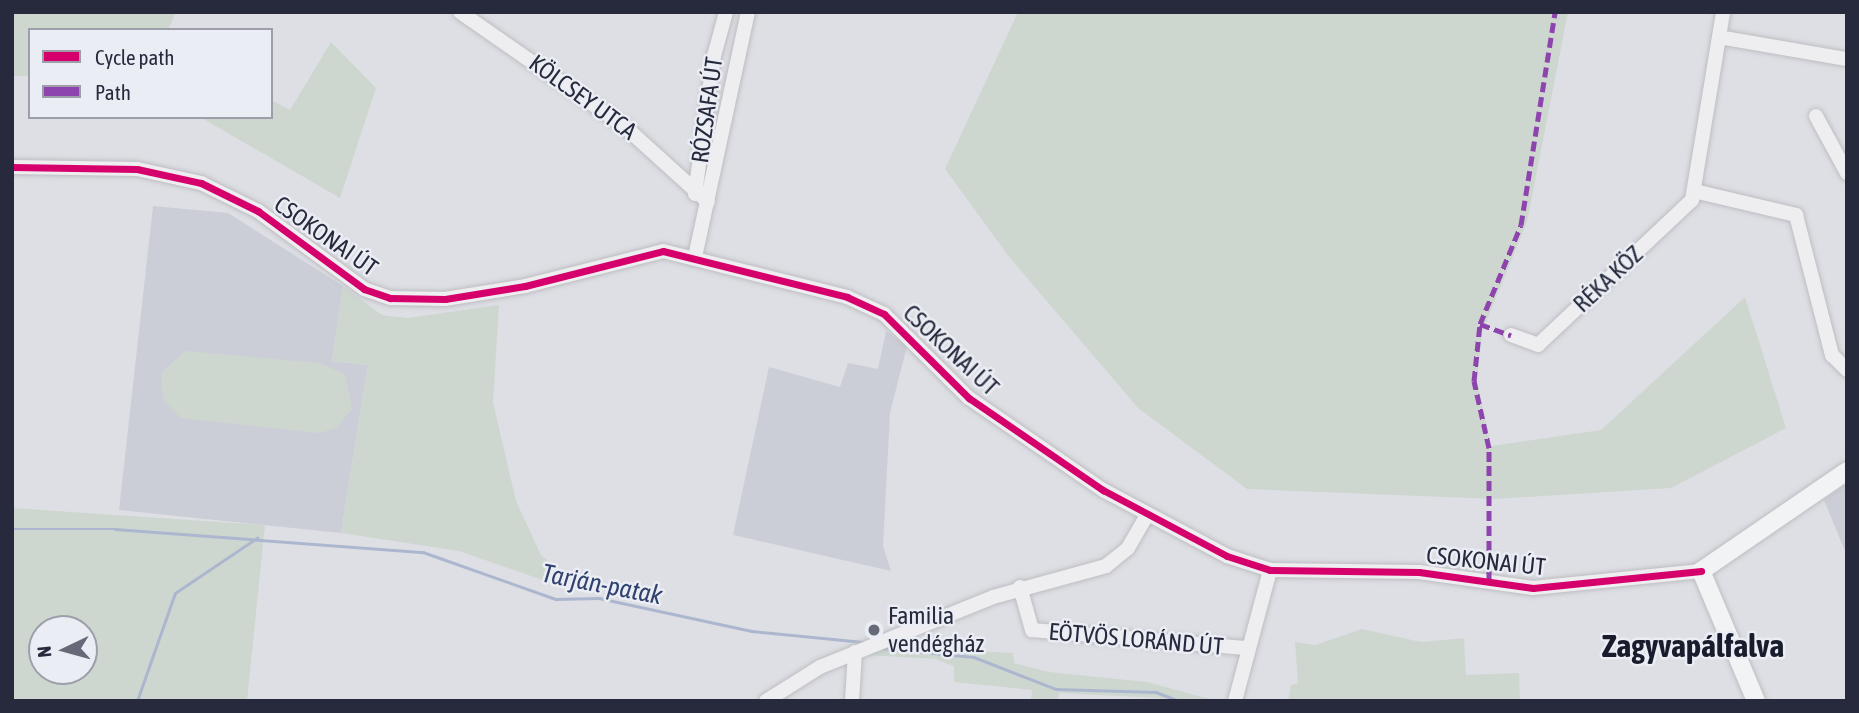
<!DOCTYPE html>
<html>
<head>
<meta charset="utf-8">
<style>
	body { margin:0 }
	#map { position:relative; width:1859px; height:713px; overflow:hidden; background:#dedfe4; font-family:"Asap Condensed",sans-serif }
	div>[style] { position:absolute }
	.built>* { inset:0; background:#ccced7 }
	.green>* { inset:0; background:#cdd7cf }
	.stream>* { height:2.5px; margin:-1.25px; padding:0 1.25px; transform-origin:1.25px; border-radius:1.25px; background:#acb7cf }
	.roads { filter:drop-shadow(0 0 2px #bdbdc2) drop-shadow(0 0 2px #bdbdc2) }
	.minor>* { height:14px; margin:-7px; padding:0 7px; transform-origin:7px; border-radius:7px; background:#eeeef1 }
	.major>* { height:18px; margin:-9px; padding:0 9px; transform-origin:9px; border-radius:9px; background:#f2f3f5 }
	.quiet>* { height:5px; margin-top:-2.5px; transform-origin:0; background:repeating-linear-gradient(90deg,#8e44ad 0 10px,transparent 0 15px) }
	.cycleway>* { height:7px; margin:-3.5px; padding:0 3.5px; transform-origin:3.5px; border-radius:3.5px; background:#d6006c }
	.dots>* { width:19px; height:19px; translate:-50% -50%; box-sizing:border-box; border:4px solid #ebedf4; border-radius:50% }
	span { translate:-50% -50%; white-space:nowrap; text-align:center; line-height:1.15; -webkit-text-stroke:5px #ebedf4; paint-order:stroke }
	.street-label { font-size:24px; color:#262a3c }
	.poi-label { font-size:24px; color:#262a3c }
	.left { translate:0 -50%; text-align:left }
	.water-label { font-size:26px; color:#31426f; font-style:italic }
	.district-label { font-size:32px; color:#191c2d; font-weight:700 }
	.frame { position:absolute; inset:0; border:14px solid #262a3c; pointer-events:none }
	.legend { position:absolute; left:28px; top:28px; width:245px; height:91px; box-sizing:border-box; background:#ebedf4; border:2px solid #9c9faa; margin:0; padding:9px 12px; list-style:none; font-size:21px; color:#262a3c }
	.legend li { display:flex; align-items:center; gap:14px; height:35px }
	.legend b { width:35px; border:2px solid #9c9faa }
	.north { position:absolute; left:28px; top:615px; width:70px; height:70px; box-sizing:border-box; background:#ebedf4; border:2px solid #9c9faa; border-radius:50%; rotate:265deg; font-size:19px; font-weight:700; line-height:28px; text-align:center; color:#262a3c }
	.north::after { content:''; display:block; margin:auto; width:24px; height:32px; background:#666977; clip-path:polygon(50% 0,100% 100%,50% 72%,0 100%) }
</style>
</head>
<body>
<div id="map">
	<div class="built">
		<i style="clip-path:polygon(153px 206px,228px 213px,343px 286px,332px 361px,368px 365px,341px 533px,119px 510px)"></i>
		<i style="clip-path:polygon(886px 331px,907px 346px,890px 413px,883px 546px,891px 571px,733px 535px,769px 367px,840px 387px,848px 363px,878px 369px)"></i>
		<i style="clip-path:polygon(1847px 483px,1847px 556px,1824px 500px)"></i>
	</div>
	<div class="green">
		<i style="clip-path:polygon(12px 12px,176px 12px,168px 30px,30px 30px,30px 76px,12px 76px)"></i>
		<i style="clip-path:polygon(1018px 12px,1568px 12px,1527px 222px,1482px 332px,1477px 381px,1491px 446px,1601px 430px,1745px 297px,1786px 428px,1671px 488px,1495px 499px,1247px 489px,1138px 408px,1010px 258px,945px 169px)"></i>
		<i style="clip-path:polygon(331px 42px,376px 88px,340px 198px,200px 117px,271px 117px,271px 100px,290px 110px)"></i>
		<i style="clip-path:polygon(343px 286px,382px 315px,407px 318px,499px 305px,493px 402px,516px 501px,541px 555px,566px 575px,565px 588px,459px 551px,341px 533px,368px 365px,332px 361px)"></i>
		<i style="clip-path:polygon(185px 351px,319px 363px,345px 374px,352px 409px,336px 428px,319px 433px,181px 418px,163px 400px,161px 373px)"></i>
		<i style="clip-path:polygon(evenodd,12px 508px,265px 525px,247px 701px,12px 701px,12px 508px,84px 629px,84px 671px,42px 671px,42px 629px,84px 629px)"></i>
		<i style="clip-path:polygon(1362px 629px,1421px 642px,1464px 638px,1466px 675px,1519px 673px,1520px 701px,1288px 701px,1291px 685px,1298px 683px,1295px 642px,1315px 645px)"></i>
		<i style="clip-path:polygon(895px 647px,1013px 653px,1014px 663px,1049px 672px,1147px 682px,1217px 701px,1060px 693px,1057px 700px,1031px 700px,1032px 690px,954px 682px,954px 666px,935px 659px,866px 655px)"></i>
	</div>
	<div class="stream">
		<i style="left:12px;top:529px;width:103px"></i>
		<i style="left:115px;top:529px;width:309px;rotate:4.3deg"></i>
		<i style="left:423px;top:552px;width:141px;rotate:19.5deg"></i>
		<i style="left:556px;top:599px;width:43px;rotate:-1.3deg"></i>
		<i style="left:599px;top:598px;width:157px;rotate:12.2deg"></i>
		<i style="left:752px;top:631px;width:114px;rotate:5.6deg"></i>
		<i style="left:881px;top:648px;width:93px;rotate:5.5deg"></i>
		<i style="left:974px;top:657px;width:88px;rotate:21.3deg"></i>
		<i style="left:1056px;top:689px;width:100px;rotate:1.7deg"></i>
		<i style="left:1156px;top:692px;width:26px;rotate:21deg"></i>
		<i style="left:137px;top:701px;width:114px;rotate:-70.6deg"></i>
		<i style="left:175px;top:593px;width:99px;rotate:-33.9deg"></i>
	</div>
	<div class="roads">
		<div class="minor">
			<i style="left:460px;top:12px;width:200px;rotate:34.8deg"></i>
			<i style="left:624px;top:126px;width:113px;rotate:42.1deg"></i>
			<i style="left:1719px;top:37px;width:130px;rotate:9.8deg"></i>
			<i style="left:1816px;top:116px;width:65px;rotate:61.5deg"></i>
			<i style="left:12px;top:167px;width:125px;rotate:0.9deg"></i>
			<i style="left:137px;top:169px;width:66px;rotate:12.3deg"></i>
			<i style="left:201px;top:183px;width:64px;rotate:26.2deg"></i>
			<i style="left:258px;top:211px;width:132px;rotate:36.3deg"></i>
			<i style="left:364px;top:289px;width:28px;rotate:19deg"></i>
			<i style="left:390px;top:298px;width:55px;rotate:1deg"></i>
			<i style="left:445px;top:299px;width:81px;rotate:-9.2deg"></i>
			<i style="left:525px;top:286px;width:142px;rotate:-14.2deg"></i>
			<i style="left:663px;top:251px;width:190px;rotate:14deg"></i>
			<i style="left:847px;top:297px;width:41px;rotate:24.7deg"></i>
			<i style="left:884px;top:314px;width:120px;rotate:44.7deg"></i>
			<i style="left:969px;top:398px;width:163px;rotate:34.5deg"></i>
			<i style="left:1103px;top:490px;width:140px;rotate:28deg"></i>
			<i style="left:1227px;top:556px;width:45px;rotate:18deg"></i>
			<i style="left:1270px;top:570px;width:149px;rotate:0.8deg"></i>
			<i style="left:1419px;top:572px;width:115px;rotate:8deg"></i>
			<i style="left:1533px;top:588px;width:169px;rotate:-5.8deg"></i>
			<i style="left:1694px;top:191px;width:105px;rotate:13.2deg"></i>
			<i style="left:1796px;top:215px;width:145px;rotate:75.6deg"></i>
			<i style="left:1832px;top:355px;width:21px;rotate:45deg"></i>
			<i style="left:695px;top:194px;width:139px;rotate:-82.2deg"></i>
			<i style="left:714px;top:56px;width:46px;rotate:-74.7deg"></i>
			<i style="left:695px;top:257px;width:251px;rotate:-77.8deg"></i>
			<i style="left:1511px;top:335px;width:29px;rotate:20deg"></i>
			<i style="left:1538px;top:345px;width:212px;rotate:-43.3deg"></i>
			<i style="left:1692px;top:200px;width:191px;rotate:-80.6deg"></i>
			<i style="left:1020px;top:587px;width:45px;rotate:74.4deg"></i>
			<i style="left:1032px;top:630px;width:214px;rotate:4.8deg"></i>
			<i style="left:766px;top:701px;width:64px;rotate:-32.2deg"></i>
			<i style="left:820px;top:667px;width:187px;rotate:-22deg"></i>
			<i style="left:993px;top:597px;width:117px;rotate:-15.3deg"></i>
			<i style="left:1106px;top:566px;width:28px;rotate:-39deg"></i>
			<i style="left:1128px;top:548px;width:39px;rotate:-60deg"></i>
			<i style="left:852px;top:701px;width:49px;rotate:-86.5deg"></i>
			<i style="left:1235px;top:701px;width:136px;rotate:-75deg"></i>
		</div>
		<div class="major">
			<i style="left:1756px;top:701px;width:141px;rotate:-112.9deg"></i>
			<i style="left:1701px;top:571px;width:177px;rotate:-34.4deg"></i>
		</div>
	</div>
	<div class="quiet">
		<i style="left:1480px;top:324px;width:33px;rotate:20deg"></i>
		<i style="left:1489px;top:581px;width:133px;rotate:-90deg"></i>
		<i style="left:1489px;top:448px;width:69px;rotate:-102.6deg"></i>
		<i style="left:1474px;top:381px;width:57px;rotate:-84deg"></i>
		<i style="left:1480px;top:324px;width:107px;rotate:-67.5deg"></i>
		<i style="left:1521px;top:225px;width:216px;rotate:-80.9deg"></i>
	</div>
	<div class="cycleway">
		<i style="left:12px;top:167px;width:125px;rotate:0.9deg"></i>
		<i style="left:137px;top:169px;width:66px;rotate:12.3deg"></i>
		<i style="left:201px;top:183px;width:64px;rotate:26.2deg"></i>
		<i style="left:258px;top:211px;width:132px;rotate:36.3deg"></i>
		<i style="left:364px;top:289px;width:28px;rotate:19deg"></i>
		<i style="left:390px;top:298px;width:55px;rotate:1deg"></i>
		<i style="left:445px;top:299px;width:81px;rotate:-9.2deg"></i>
		<i style="left:525px;top:286px;width:142px;rotate:-14.2deg"></i>
		<i style="left:663px;top:251px;width:190px;rotate:14deg"></i>
		<i style="left:847px;top:297px;width:41px;rotate:24.7deg"></i>
		<i style="left:884px;top:314px;width:120px;rotate:44.7deg"></i>
		<i style="left:969px;top:398px;width:163px;rotate:34.5deg"></i>
		<i style="left:1103px;top:490px;width:140px;rotate:28deg"></i>
		<i style="left:1227px;top:556px;width:45px;rotate:18deg"></i>
		<i style="left:1270px;top:570px;width:149px;rotate:0.8deg"></i>
		<i style="left:1419px;top:572px;width:115px;rotate:8deg"></i>
		<i style="left:1533px;top:588px;width:169px;rotate:-5.8deg"></i>
	</div>
	<div class="dots">
		<i style="left:874px;top:630px;background:#666977"></i>
	</div>
	<div class="street-label">
		<span style="left:583px;top:97px;rotate:36deg">KÖLCSEY UTCA</span>
		<span style="left:707px;top:110px;rotate:-82deg">RÓZSAFA ÚT</span>
		<span style="left:326px;top:236px;rotate:35deg">CSOKONAI ÚT</span>
		<span style="left:1608px;top:279px;rotate:-43deg">RÉKA KÖZ</span>
		<span style="left:951px;top:350px;rotate:43deg">CSOKONAI ÚT</span>
		<span style="left:1486px;top:561px;rotate:6deg">CSOKONAI ÚT</span>
		<span style="left:1136px;top:639px;rotate:5deg">EÖTVÖS LORÁND ÚT</span>
	</div>
	<div class="poi-label">
		<span class="left" style="left:888px;top:630px">Familia<br>vendégház</span>
	</div>
	<div class="water-label">
		<span style="left:602px;top:585px;rotate:11deg">Tarján-patak</span>
	</div>
	<div class="district-label">
		<span style="left:1693px;top:646px">Zagyvapálfalva</span>
	</div>
	<div class="frame"></div>
	<ul class="legend">
	<li><b style="height:9px;background:#d6006c"></b>Cycle path</li>
	<li><b style="height:9px;background:#8e44ad"></b>Path</li>
	</ul>
	<div class="north">N</div>
</div>
</body>
</html>
